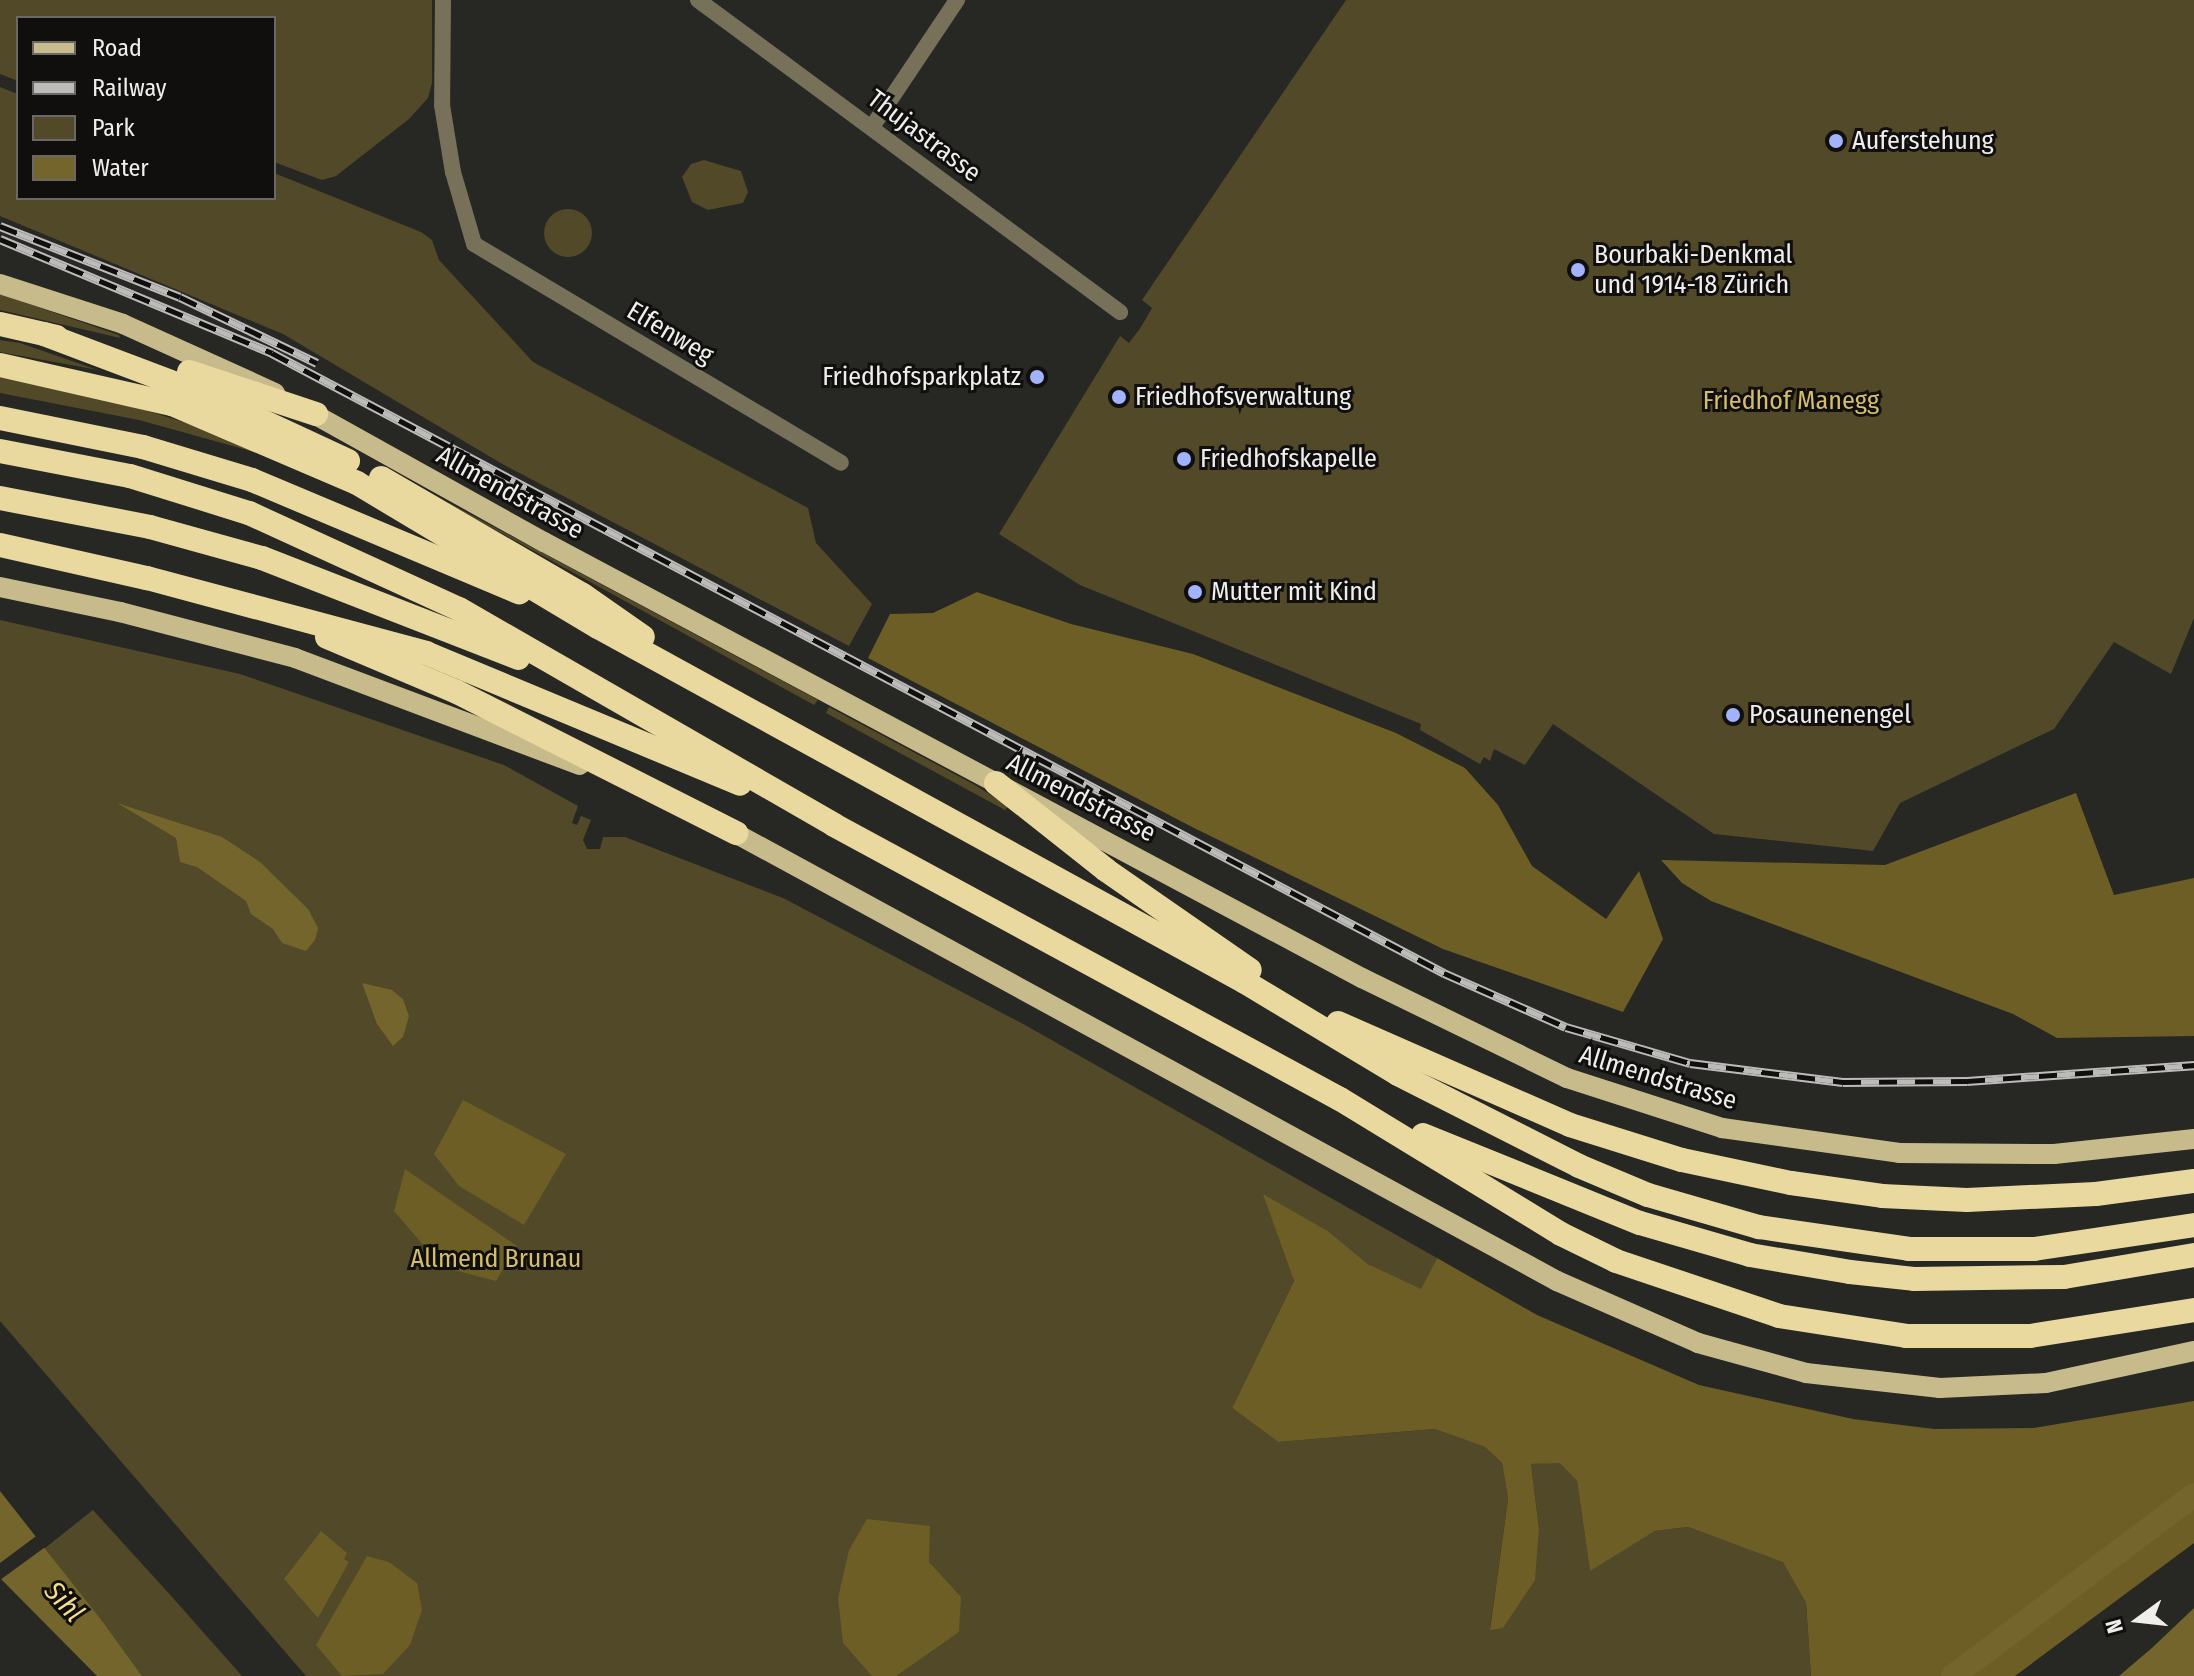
<!DOCTYPE html>
<html>
<head>
<meta charset="utf-8">
<style>
	body { margin:0 }
	#map { position:relative; width:2194px; height:1676px; overflow:hidden; background:#272724; font-family:"Fira Sans Condensed",sans-serif }
	div>[style] { position:absolute }
	.green>* { inset:0; background:#514928 }
	.round { border-radius:50% }
	.forest>* { inset:0; background:#6c5e25 }
	.water>* { inset:0; background:#73652c }
	.pier>* { inset:0; background:#272724 }
	.canal>* { height:24px; margin:-12px; padding:0 12px; transform-origin:12px; border-radius:12px; background:#73652c }
	.minor>* { height:16px; margin:-8px; padding:0 8px; transform-origin:8px; border-radius:8px; background:#77715a }
	.primary>* { height:20px; margin:-10px; padding:0 10px; transform-origin:10px; border-radius:10px; background:#c8bb8b }
	.motorway>* { height:24px; margin:-12px; padding:0 12px; transform-origin:12px; border-radius:12px; background:#e9d99e }
	.rail>* { height:9px; margin-top:-4.5px; transform-origin:0; background:repeating-linear-gradient(90deg,#100f0e 0 18px,#bcbbb9 0 36px); box-sizing:border-box; border-block:2px solid #bcbbb9 }
	.dots>* { width:22px; height:22px; translate:-50% -50%; box-sizing:border-box; border:4px solid #100f0e; border-radius:50% }
	span { translate:-50% -50%; white-space:nowrap; text-align:center; line-height:1.15; -webkit-text-stroke:6px #100f0e; paint-order:stroke }
	.street-label { font-size:26px; color:#efeeec }
	.poi-label { font-size:26px; color:#efeeec }
	.left { translate:0 -50%; text-align:left }
	.right { translate:-100% -50%; text-align:right }
	.park-label { font-size:26px; color:#d4be6a }
	.water-label { font-size:28px; color:#f5de89; font-style:italic }
	.legend { position:absolute; left:16px; top:16px; width:260px; height:184px; box-sizing:border-box; background:#100f0e; border:2px solid #696867; margin:0; padding:10px 14px; list-style:none; font-size:24px; color:#efeeec }
	.legend li { display:flex; align-items:center; gap:16px; height:40px }
	.legend b { width:40px; border:2px solid #696867 }
	.north { position:absolute; left:2098px; top:1580px; width:80px; height:80px; -webkit-text-stroke:6px #100f0e; paint-order:stroke; rotate:255deg; font-size:22px; font-weight:700; line-height:32px; text-align:center; color:#efeeec }
	.north::after { content:''; display:block; margin:auto; width:28px; height:36px; background:#efeeec; clip-path:polygon(50% 0,100% 100%,50% 72%,0 100%) }
</style>
</head>
<body>
<div id="map">
	<div class="green">
		<i style="clip-path:polygon(0 0,432px 0,432px 83px,428px 98px,409px 119px,336px 176px,322px 180px,274px 162px,274px 18px,18px 18px,18px 81px,0 74px)"></i>
		<i style="clip-path:polygon(1346px 0,2194px 0,2194px 618px,2171px 674px,2114px 642px,2054px 729px,1900px 803px,1873px 851px,1714px 834px,1553px 724px,1525px 765px,1494px 749px,1490px 761px,1484px 757px,1480px 764px,1420px 730px,1421px 724px,1080px 585px,999px 534px,1120px 336px,1129px 343px,1141px 327px,1152px 308px,1142px 300px)"></i>
		<i style="clip-path:polygon(0 87px,18px 94px,18px 198px,274px 198px,274px 173px,421px 232px,432px 240px,439px 260px,533px 362px,808px 508px,816px 543px,872px 604px,849px 646px,504px 465px,283px 334px,0 216px)"></i>
		<i style="clip-path:polygon(704px 160px,741px 171px,748px 192px,743px 203px,708px 210px,692px 202px,682px 177px,691px 164px)"></i>
		<i class="round" style="left:544px;top:209px;width:48px;height:48px"></i>
		<i style="clip-path:polygon(0 294px,119px 335px,120px 338px,0 310px)"></i>
		<i style="clip-path:polygon(0 340px,20px 343px,98px 370px,0 352px)"></i>
		<i style="clip-path:polygon(0 377px,110px 399px,218px 433px,261px 454px,139px 420px,0 393px)"></i>
		<i style="clip-path:polygon(363px 457px,818px 700px,814px 705px)"></i>
		<i style="clip-path:polygon(0 620px,240px 674px,504px 765px,578px 806px,572px 823px,577px 825px,581px 816px,591px 820px,583px 840px,587px 849px,600px 849px,603px 837px,625px 837px,783px 898px,1025px 1025px,1437px 1258px,1421px 1290px,1368px 1264px,1328px 1231px,1264px 1195px,1294px 1281px,1232px 1408px,1278px 1442px,1436px 1429px,1485px 1447px,1502px 1463px,1508px 1499px,1490px 1629px,1539px 1528px,1531px 1464px,1560px 1462px,1577px 1481px,1590px 1570px,1655px 1531px,1688px 1527px,1784px 1562px,1806px 1603px,1811px 1676px,306px 1676px,0 1321px)"></i>
		<i style="clip-path:polygon(829px 707px,975px 785px,1008px 806px,1005px 810px,826px 713px)"></i>
		<i style="clip-path:polygon(93px 1510px,173px 1598px,242px 1676px,142px 1676px,45px 1548px)"></i>
	</div>
	<div class="forest">
		<i style="clip-path:polygon(977px 592px,1071px 624px,1193px 654px,1396px 733px,1465px 768px,1498px 805px,1532px 866px,1606px 919px,1639px 871px,1663px 939px,1623px 1012px,1443px 949px,1194px 828px,868px 658px,890px 614px,933px 613px)"></i>
		<i style="clip-path:polygon(2076px 793px,2114px 895px,2194px 878px,2194px 1036px,2057px 1038px,2013px 1014px,1711px 901px,1682px 883px,1661px 860px,1885px 865px)"></i>
		<i style="clip-path:polygon(463px 1100px,566px 1154px,524px 1225px,459px 1186px,434px 1154px)"></i>
		<i style="clip-path:polygon(405px 1169px,517px 1246px,496px 1281px,442px 1267px,394px 1211px)"></i>
		<i style="clip-path:polygon(1263px 1194px,1328px 1231px,1368px 1264px,1421px 1289px,1437px 1258px,1537px 1315px,1699px 1385px,1853px 1419px,1934px 1429px,2034px 1428px,2194px 1401px,2194px 1543px,2015px 1676px,1811px 1676px,1806px 1603px,1783px 1562px,1688px 1527px,1655px 1531px,1590px 1571px,1577px 1481px,1560px 1463px,1531px 1464px,1539px 1528px,1535px 1580px,1503px 1628px,1490px 1630px,1508px 1499px,1502px 1463px,1485px 1447px,1435px 1429px,1278px 1442px,1232px 1408px,1294px 1281px)"></i>
		<i style="clip-path:polygon(867px 1519px,930px 1526px,929px 1562px,961px 1597px,959px 1632px,896px 1676px,872px 1676px,843px 1643px,838px 1598px,849px 1550px)"></i>
		<i style="clip-path:polygon(321px 1531px,347px 1553px,344px 1559px,349px 1562px,318px 1618px,284px 1579px)"></i>
		<i style="clip-path:polygon(367px 1556px,389px 1562px,417px 1583px,422px 1610px,410px 1645px,383px 1674px,342px 1676px,316px 1645px)"></i>
	</div>
	<div class="water">
		<i style="clip-path:polygon(117px 803px,222px 837px,260px 862px,308px 909px,318px 928px,315px 940px,306px 951px,282px 943px,273px 929px,251px 914px,246px 901px,197px 867px,180px 862px,176px 838px)"></i>
		<i style="clip-path:polygon(362px 983px,392px 990px,403px 999px,409px 1016px,403px 1037px,393px 1046px,377px 1024px)"></i>
		<i style="clip-path:polygon(0 1491px,102px 1621px,142px 1676px,97px 1676px,0 1578px)"></i>
		<i style="clip-path:polygon(2194px 1608px,2194px 1676px,2119px 1676px,2153px 1647px)"></i>
	</div>
	<div class="pier">
		<i style="clip-path:polygon(39px 1534px,48px 1545px,0 1580px,0 1563px)"></i>
	</div>
	<div class="canal">
		<i style="left:1953px;top:1676px;width:301px;rotate:-36.9deg"></i>
	</div>
	<div class="minor">
		<i style="left:443px;top:0;width:105px;rotate:90.5deg"></i>
		<i style="left:442px;top:105px;width:68px;rotate:80.7deg"></i>
		<i style="left:453px;top:172px;width:75px;rotate:73.7deg"></i>
		<i style="left:474px;top:244px;width:427px;rotate:30.8deg"></i>
		<i style="left:698px;top:0;width:525px;rotate:36.48deg"></i>
		<i style="left:872px;top:127px;width:153px;rotate:-56.2deg"></i>
	</div>
	<div class="primary">
		<i style="left:0;top:284px;width:129px;rotate:18deg"></i>
		<i style="left:123px;top:324px;width:167px;rotate:24.4deg"></i>
		<i style="left:303px;top:408px;width:276px;rotate:29.1deg"></i>
		<i style="left:544px;top:542px;width:927px;rotate:28.06deg"></i>
		<i style="left:1362px;top:978px;width:228px;rotate:26deg"></i>
		<i style="left:1567px;top:1078px;width:163px;rotate:17.9deg"></i>
		<i style="left:1722px;top:1128px;width:179px;rotate:8deg"></i>
		<i style="left:1899px;top:1153px;width:155px;rotate:0.4deg"></i>
		<i style="left:2054px;top:1154px;width:141px;rotate:-6.1deg"></i>
		<i style="left:0;top:587px;width:123px;rotate:11.8deg"></i>
		<i style="left:120px;top:612px;width:181px;rotate:14.7deg"></i>
		<i style="left:295px;top:658px;width:304px;rotate:20.6deg"></i>
		<i style="left:724px;top:827px;width:949px;rotate:28.59deg"></i>
		<i style="left:1557px;top:1281px;width:154px;rotate:23.7deg"></i>
		<i style="left:1698px;top:1343px;width:112px;rotate:15.5deg"></i>
		<i style="left:1806px;top:1373px;width:135px;rotate:6.4deg"></i>
		<i style="left:1940px;top:1388px;width:106px;rotate:-2.7deg"></i>
		<i style="left:2046px;top:1383px;width:151px;rotate:-12.2deg"></i>
	</div>
	<div class="motorway">
		<i style="left:0;top:324px;width:58px;rotate:12.8deg"></i>
		<i style="left:44px;top:334px;width:181px;rotate:20.7deg"></i>
		<i style="left:213px;top:398px;width:149px;rotate:25deg"></i>
		<i style="left:0;top:365px;width:176px;rotate:12.8deg"></i>
		<i style="left:172px;top:404px;width:201px;rotate:23.1deg"></i>
		<i style="left:357px;top:483px;width:281px;rotate:30.9deg"></i>
		<i style="left:598px;top:627px;width:738px;rotate:28.75deg"></i>
		<i style="left:1245px;top:982px;width:179px;rotate:31deg"></i>
		<i style="left:1398px;top:1074px;width:203px;rotate:26.9deg"></i>
		<i style="left:1579px;top:1166px;width:75px;rotate:22.8deg"></i>
		<i style="left:1648px;top:1195px;width:116px;rotate:16.1deg"></i>
		<i style="left:1759px;top:1227px;width:152px;rotate:8.3deg"></i>
		<i style="left:1909px;top:1249px;width:125px"></i>
		<i style="left:2034px;top:1249px;width:162px;rotate:-8.5deg"></i>
		<i style="left:189px;top:372px;width:134px;rotate:18.3deg"></i>
		<i style="left:0;top:418px;width:146px;rotate:11.5deg"></i>
		<i style="left:143px;top:447px;width:114px;rotate:16.8deg"></i>
		<i style="left:252px;top:480px;width:290px;rotate:22.8deg"></i>
		<i style="left:0;top:451px;width:132px;rotate:10.9deg"></i>
		<i style="left:130px;top:476px;width:125px;rotate:17.3deg"></i>
		<i style="left:249px;top:513px;width:231px;rotate:24.6deg"></i>
		<i style="left:459px;top:609px;width:433px;rotate:29.9deg"></i>
		<i style="left:834px;top:825px;width:575px;rotate:28.44deg"></i>
		<i style="left:1340px;top:1099px;width:259px;rotate:31.4deg"></i>
		<i style="left:1561px;top:1234px;width:61px;rotate:26.1deg"></i>
		<i style="left:1616px;top:1261px;width:172px;rotate:18.6deg"></i>
		<i style="left:1779px;top:1316px;width:129px;rotate:8.9deg"></i>
		<i style="left:1906px;top:1336px;width:124px"></i>
		<i style="left:2030px;top:1336px;width:166px;rotate:-9deg"></i>
		<i style="left:381px;top:478px;width:233px;rotate:30.1deg"></i>
		<i style="left:583px;top:595px;width:73px;rotate:35deg"></i>
		<i style="left:0;top:498px;width:153px;rotate:10.9deg"></i>
		<i style="left:150px;top:527px;width:116px;rotate:15.5deg"></i>
		<i style="left:262px;top:558px;width:275px;rotate:21.3deg"></i>
		<i style="left:0;top:545px;width:151px;rotate:12.7deg"></i>
		<i style="left:147px;top:578px;width:289px;rotate:15deg"></i>
		<i style="left:426px;top:653px;width:340px;rotate:22.6deg"></i>
		<i style="left:327px;top:637px;width:141px;rotate:22.9deg"></i>
		<i style="left:457px;top:692px;width:313px;rotate:26.8deg"></i>
		<i style="left:996px;top:783px;width:140px;rotate:38.3deg"></i>
		<i style="left:1106px;top:870px;width:175px;rotate:34.8deg"></i>
		<i style="left:1338px;top:1023px;width:253px;rotate:23.7deg"></i>
		<i style="left:1570px;top:1125px;width:117px;rotate:17.4deg"></i>
		<i style="left:1682px;top:1160px;width:111px;rotate:11.9deg"></i>
		<i style="left:1791px;top:1183px;width:92px;rotate:8.1deg"></i>
		<i style="left:1882px;top:1196px;width:85px;rotate:2.7deg"></i>
		<i style="left:1967px;top:1200px;width:129px;rotate:-2.7deg"></i>
		<i style="left:2096px;top:1194px;width:99px;rotate:-7.6deg"></i>
		<i style="left:1423px;top:1135px;width:234px;rotate:22.1deg"></i>
		<i style="left:1640px;top:1223px;width:115px;rotate:16.2deg"></i>
		<i style="left:1750px;top:1255px;width:101px;rotate:9.6deg"></i>
		<i style="left:1850px;top:1272px;width:64px;rotate:6.2deg"></i>
		<i style="left:1914px;top:1279px;width:150px;rotate:-0.8deg"></i>
		<i style="left:2064px;top:1277px;width:132px;rotate:-9.6deg"></i>
	</div>
	<div class="rail">
		<i style="left:0;top:226px;width:193px;rotate:21.5deg"></i>
		<i style="left:180px;top:297px;width:152px;rotate:25.7deg"></i>
		<i style="left:0;top:239px;width:295px;rotate:22.7deg"></i>
		<i style="left:272px;top:353px;width:1326px;rotate:27.88deg"></i>
		<i style="left:1444px;top:973px;width:133px;rotate:23.9deg"></i>
		<i style="left:1566px;top:1027px;width:129px;rotate:16.2deg"></i>
		<i style="left:1690px;top:1063px;width:154px;rotate:7.1deg"></i>
		<i style="left:1843px;top:1082px;width:124px;rotate:-0.5deg"></i>
		<i style="left:1967px;top:1081px;width:228px;rotate:-4deg"></i>
	</div>
	<div class="dots">
		<i style="left:1836px;top:141px;background:#a3b2fd"></i>
		<i style="left:1578px;top:270px;background:#a3b2fd"></i>
		<i style="left:1037px;top:377px;background:#a3b2fd"></i>
		<i style="left:1119px;top:397px;background:#a3b2fd"></i>
		<i style="left:1184px;top:459px;background:#a3b2fd"></i>
		<i style="left:1195px;top:592px;background:#a3b2fd"></i>
		<i style="left:1733px;top:715px;background:#a3b2fd"></i>
	</div>
	<div class="street-label">
		<span style="left:924px;top:136px;rotate:37deg">Thujastrasse</span>
		<span style="left:670px;top:333px;rotate:31deg">Elfenweg</span>
		<span style="left:510px;top:493px;rotate:29deg">Allmendstrasse</span>
		<span style="left:1081px;top:798px;rotate:27deg">Allmendstrasse</span>
		<span style="left:1658px;top:1078px;rotate:17deg">Allmendstrasse</span>
	</div>
	<div class="poi-label">
		<span class="left" style="left:1852px;top:141px">Auferstehung</span>
		<span class="left" style="left:1594px;top:270px">Bourbaki-Denkmal<br>und 1914-18 Zürich</span>
		<span class="right" style="left:1021px;top:377px">Friedhofsparkplatz</span>
		<span class="left" style="left:1135px;top:397px">Friedhofsverwaltung</span>
		<span class="left" style="left:1200px;top:459px">Friedhofskapelle</span>
		<span class="left" style="left:1211px;top:592px">Mutter mit Kind</span>
		<span class="left" style="left:1749px;top:715px">Posaunenengel</span>
	</div>
	<div class="park-label">
		<span style="left:1791px;top:401px">Friedhof Manegg</span>
		<span style="left:496px;top:1259px">Allmend Brunau</span>
	</div>
	<div class="water-label">
		<span style="left:64px;top:1602px;rotate:48deg">Sihl</span>
	</div>
	<ul class="legend">
	<li><b style="height:10px;background:#c8bb8b"></b>Road</li>
	<li><b style="height:10px;background:#bcbbb9"></b>Railway</li>
	<li><b style="height:22px;background:#514928"></b>Park</li>
	<li><b style="height:22px;background:#73652c"></b>Water</li>
	</ul>
	<div class="north">N</div>
</div>
</body>
</html>
